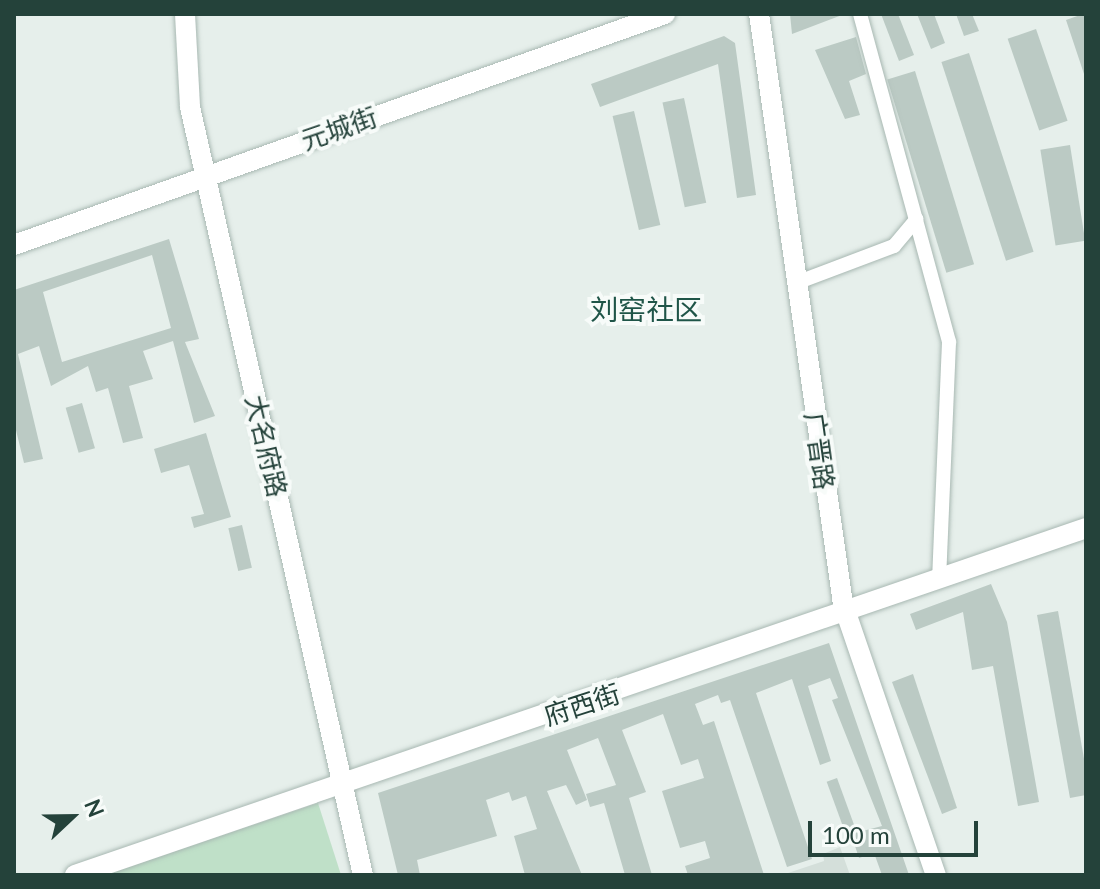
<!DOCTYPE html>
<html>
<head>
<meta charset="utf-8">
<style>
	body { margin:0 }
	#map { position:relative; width:1100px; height:889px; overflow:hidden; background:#e6efeb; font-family:Lato,"Noto Sans SC",sans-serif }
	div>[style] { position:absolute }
	.built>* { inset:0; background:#d4dfda }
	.green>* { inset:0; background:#bfe0c8 }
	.building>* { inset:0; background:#bbcac4; transform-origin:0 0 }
	.roads { filter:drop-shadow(0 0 2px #a8b8b2) drop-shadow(0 0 2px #a8b8b2) }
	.street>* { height:14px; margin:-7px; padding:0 7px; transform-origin:7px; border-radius:7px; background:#fff }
	.secondary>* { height:20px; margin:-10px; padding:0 10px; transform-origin:10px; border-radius:10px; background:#fff }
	span { translate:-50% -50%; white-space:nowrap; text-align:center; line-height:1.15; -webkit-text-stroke:8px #f7fbf9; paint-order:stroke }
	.street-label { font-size:26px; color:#24423a }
	.neighbourhood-label { font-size:28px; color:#1f5548 }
	.frame { position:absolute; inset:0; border:16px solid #24423a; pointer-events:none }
	.north { position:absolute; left:32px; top:777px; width:80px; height:80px; -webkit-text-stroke:6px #f7fbf9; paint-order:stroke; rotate:68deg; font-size:22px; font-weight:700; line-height:32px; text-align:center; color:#24423a }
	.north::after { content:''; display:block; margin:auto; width:28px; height:36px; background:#24423a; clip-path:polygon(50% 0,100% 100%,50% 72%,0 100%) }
	.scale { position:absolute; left:808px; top:821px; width:170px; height:36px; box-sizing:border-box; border:4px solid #24423a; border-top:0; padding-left:10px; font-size:24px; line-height:28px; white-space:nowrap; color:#24423a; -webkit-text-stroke:6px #f7fbf9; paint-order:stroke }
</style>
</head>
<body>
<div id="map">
	<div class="built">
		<i style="clip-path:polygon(840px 847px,850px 875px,782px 875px,824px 861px,823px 854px)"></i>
	</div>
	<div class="green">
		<i style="clip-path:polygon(318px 803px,341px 875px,106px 875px)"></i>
	</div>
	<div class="building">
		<i style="clip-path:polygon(790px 14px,842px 14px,842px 15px,792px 34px)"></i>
		<i style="clip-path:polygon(881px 14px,898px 14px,914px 55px,899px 61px)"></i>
		<i style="clip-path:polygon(917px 14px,934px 14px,945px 43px,931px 49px)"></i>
		<i style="clip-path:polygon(956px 14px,972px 14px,979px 31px,964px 36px)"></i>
		<i style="clip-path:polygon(1083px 14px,1086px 14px,1084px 74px,1066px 20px)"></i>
		<i style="left:1036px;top:29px;width:97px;height:30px;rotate:71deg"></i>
		<i style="clip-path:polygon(724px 36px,735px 43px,756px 195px,737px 198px,718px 64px,600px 107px,591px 84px)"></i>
		<i style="clip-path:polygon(856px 37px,866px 74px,849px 81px,860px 115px,845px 119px,815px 50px)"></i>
		<i style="left:969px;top:53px;width:209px;height:29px;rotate:72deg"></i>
		<i style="left:915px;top:71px;width:202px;height:29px;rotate:73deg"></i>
		<i style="left:684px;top:98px;width:107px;height:22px;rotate:78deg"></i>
		<i style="left:634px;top:111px;width:117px;height:22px;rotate:77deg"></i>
		<i style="left:1070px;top:145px;width:97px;height:30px;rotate:81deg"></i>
		<i style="clip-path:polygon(evenodd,169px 239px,199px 339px,185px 342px,215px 416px,194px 423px,173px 341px,143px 351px,153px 379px,129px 386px,143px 438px,123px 443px,108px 388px,96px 392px,88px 366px,51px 386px,39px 346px,18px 354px,43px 459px,24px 463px,14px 422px,14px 290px,169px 239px,152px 255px,171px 328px,62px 362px,43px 292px,152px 255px)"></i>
		<i style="left:82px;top:403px;width:47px;height:17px;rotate:74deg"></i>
		<i style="clip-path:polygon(206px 433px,231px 517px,194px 528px,191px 517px,204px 514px,189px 465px,161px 473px,154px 449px)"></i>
		<i style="left:242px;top:525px;width:44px;height:14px;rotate:77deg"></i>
		<i style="clip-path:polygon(991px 584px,1007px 622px,1039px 802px,1018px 806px,993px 666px,972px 670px,963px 612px,916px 630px,910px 614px)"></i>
		<i style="clip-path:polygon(1058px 611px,1086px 770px,1086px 795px,1070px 798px,1037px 615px)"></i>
		<i style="clip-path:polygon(829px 643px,909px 875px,882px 875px,874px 853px,859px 858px,851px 834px,882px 826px,832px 700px,838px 698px,830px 678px,808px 686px,831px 761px,820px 765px,792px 679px,756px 693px,812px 859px,787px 867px,730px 700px,721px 703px,718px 695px,695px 704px,703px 725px,714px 721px,764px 875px,688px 875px,685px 866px,710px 858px,705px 841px,680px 848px,662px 791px,704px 778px,698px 759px,681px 765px,663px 714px,622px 730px,646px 792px,629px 798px,652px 875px,625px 875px,604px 803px,590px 807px,586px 794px,616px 785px,598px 738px,567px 750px,587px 800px,576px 805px,566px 785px,547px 791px,582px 875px,525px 875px,514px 836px,537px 829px,526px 796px,512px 801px,509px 792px,486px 800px,497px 836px,417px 860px,420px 875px,398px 875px,378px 793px)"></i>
		<i style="clip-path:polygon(913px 674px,957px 808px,942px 814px,892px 682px)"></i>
		<i style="left:837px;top:778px;width:53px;height:11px;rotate:70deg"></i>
	</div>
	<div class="roads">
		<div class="street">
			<i style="left:860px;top:14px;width:340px;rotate:74.8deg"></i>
			<i style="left:949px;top:342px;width:237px;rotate:92.4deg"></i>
			<i style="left:796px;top:283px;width:105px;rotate:-20.7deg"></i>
			<i style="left:894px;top:246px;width:35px;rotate:-50deg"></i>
		</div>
		<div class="secondary">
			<i style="left:185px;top:14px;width:93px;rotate:86.9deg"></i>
			<i style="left:190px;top:107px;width:787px;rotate:77.31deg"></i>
			<i style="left:759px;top:14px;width:596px;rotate:81.9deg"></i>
			<i style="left:843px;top:604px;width:287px;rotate:71.1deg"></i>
			<i style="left:14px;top:245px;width:691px;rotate:-19.54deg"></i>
			<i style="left:75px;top:875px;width:1069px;rotate:-18.94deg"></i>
		</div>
	</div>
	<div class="street-label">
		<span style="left:339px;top:129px;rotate:-19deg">元城街</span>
		<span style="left:266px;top:446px;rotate:77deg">大名府路</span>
		<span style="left:819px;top:451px;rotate:82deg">广晋路</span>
		<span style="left:582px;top:705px;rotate:-18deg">府西街</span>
	</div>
	<div class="neighbourhood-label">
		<span style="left:646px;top:309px">刘窑社区</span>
	</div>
	<div class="frame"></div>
	<div class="north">N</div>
	<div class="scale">100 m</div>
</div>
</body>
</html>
